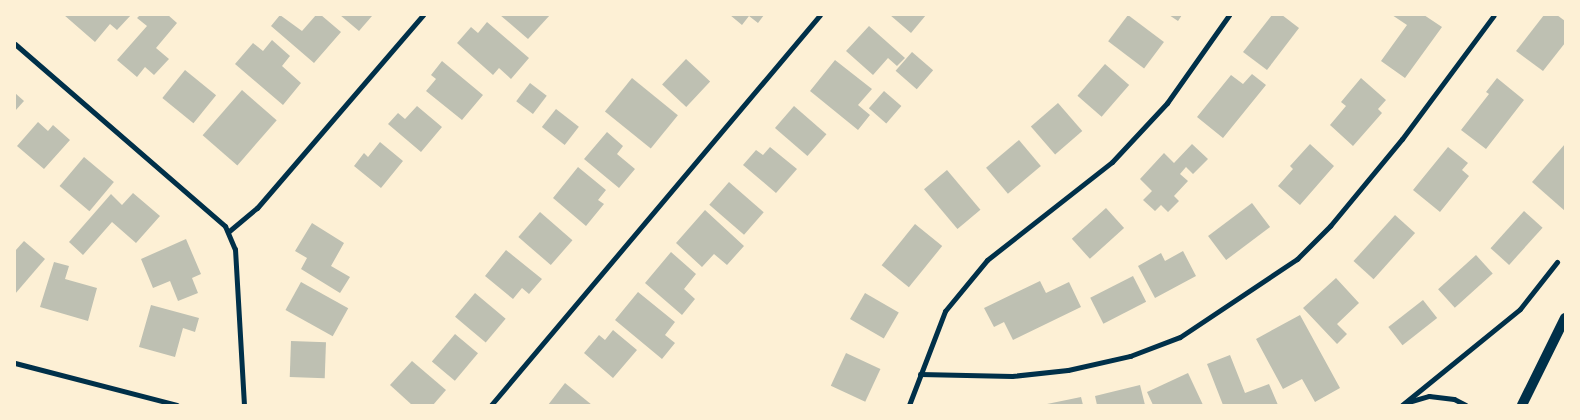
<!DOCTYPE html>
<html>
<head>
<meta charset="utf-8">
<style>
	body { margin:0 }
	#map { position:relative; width:1580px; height:420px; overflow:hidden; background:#fdf0d5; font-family:Literata,serif }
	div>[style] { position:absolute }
	.building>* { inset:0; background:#bec0b2; transform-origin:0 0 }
	.minor>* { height:5px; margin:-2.5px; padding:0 2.5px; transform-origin:2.5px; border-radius:2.5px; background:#003049 }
	.secondary>* { height:10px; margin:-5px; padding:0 5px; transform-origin:5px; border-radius:5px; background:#003049 }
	span { translate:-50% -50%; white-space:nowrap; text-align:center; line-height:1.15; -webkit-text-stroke:5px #fdf0d5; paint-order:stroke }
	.frame { position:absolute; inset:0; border:16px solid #fdf0d5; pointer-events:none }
</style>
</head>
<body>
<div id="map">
	<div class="building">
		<i style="clip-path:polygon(64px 15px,131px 15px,117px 30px,110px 24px,95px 42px)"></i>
		<i style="clip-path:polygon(140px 15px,168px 15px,177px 23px,156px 48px,169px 59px,154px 75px,145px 67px,137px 77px,117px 60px,147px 26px,137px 18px)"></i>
		<i style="clip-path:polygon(280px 15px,302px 31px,316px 15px,321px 15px,341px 32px,314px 63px,271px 26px)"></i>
		<i style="clip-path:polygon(340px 15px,371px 15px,372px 16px,359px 31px)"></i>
		<i style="clip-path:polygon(500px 15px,550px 15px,528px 39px)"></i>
		<i style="clip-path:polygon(730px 15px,764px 15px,758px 23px,749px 16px,742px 25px)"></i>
		<i style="clip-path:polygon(890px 15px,926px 15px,911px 33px)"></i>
		<i style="left:1128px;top:15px;width:45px;height:33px;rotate:37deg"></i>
		<i style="clip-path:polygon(1169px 15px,1182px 15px,1178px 21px)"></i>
		<i style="clip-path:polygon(1272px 15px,1282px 15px,1299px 28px,1267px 70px,1243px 52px)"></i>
		<i style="clip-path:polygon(1392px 15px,1424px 15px,1442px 27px,1405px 78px,1381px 61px,1407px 25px)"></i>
		<i style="clip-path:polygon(1544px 15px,1557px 15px,1565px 21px,1565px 43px,1543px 71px,1516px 51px)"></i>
		<i style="clip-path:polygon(487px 22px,529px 58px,511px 79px,499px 68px,493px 75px,457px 43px,471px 27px,478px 33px)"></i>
		<i style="clip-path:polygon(869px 26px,905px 58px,897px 66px,888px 58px,873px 75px,846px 51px)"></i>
		<i style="clip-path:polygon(272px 40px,290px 56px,282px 66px,301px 83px,283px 105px,235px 64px,253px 43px,263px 51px)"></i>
		<i style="left:912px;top:52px;width:28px;height:25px;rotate:41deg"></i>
		<i style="left:686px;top:59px;width:33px;height:35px;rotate:43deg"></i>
		<i style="clip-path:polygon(835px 60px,872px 89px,858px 105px,870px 115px,858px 130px,810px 91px)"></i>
		<i style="clip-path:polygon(442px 61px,483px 95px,462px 120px,426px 91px,436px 79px,431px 75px)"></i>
		<i style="left:1105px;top:64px;width:32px;height:42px;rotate:41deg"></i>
		<i style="left:185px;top:70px;width:40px;height:36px;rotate:39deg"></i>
		<i style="clip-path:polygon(1252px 74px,1266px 85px,1223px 138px,1197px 117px,1231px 75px,1243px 84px)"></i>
		<i style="left:632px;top:78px;width:59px;height:43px;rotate:39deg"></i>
		<i style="clip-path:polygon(1361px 78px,1386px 100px,1378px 109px,1382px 113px,1353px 146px,1330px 125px,1346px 106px,1341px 102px)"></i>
		<i style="clip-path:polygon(1497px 78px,1524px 100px,1486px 149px,1461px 130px,1489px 94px,1486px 92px)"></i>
		<i style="left:530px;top:83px;width:21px;height:23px;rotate:37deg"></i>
		<i style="left:242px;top:90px;width:46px;height:60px;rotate:41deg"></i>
		<i style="left:884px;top:91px;width:23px;height:23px;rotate:41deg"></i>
		<i style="clip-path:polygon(15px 93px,24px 101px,15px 111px)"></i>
		<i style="left:1058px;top:103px;width:37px;height:36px;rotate:49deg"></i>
		<i style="clip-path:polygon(417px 106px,442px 127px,421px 152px,388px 124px,398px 113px,405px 119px)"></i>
		<i style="left:794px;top:106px;width:43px;height:29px;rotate:41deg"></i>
		<i style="left:556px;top:109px;width:29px;height:23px;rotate:38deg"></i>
		<i style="clip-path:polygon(38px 122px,48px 131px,53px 125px,70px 140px,44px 169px,17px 146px)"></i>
		<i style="clip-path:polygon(607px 132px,623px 146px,617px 154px,635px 169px,619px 188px,584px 159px)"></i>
		<i style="left:1019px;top:140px;width:34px;height:43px;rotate:50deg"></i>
		<i style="clip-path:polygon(380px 142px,403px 161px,381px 188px,354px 166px,364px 153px,368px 157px)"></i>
		<i style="clip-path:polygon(1192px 144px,1208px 159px,1193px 174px,1186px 167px,1180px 174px,1188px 181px,1174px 196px,1179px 201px,1168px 212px,1161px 205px,1155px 211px,1143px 200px,1152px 191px,1140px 179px,1164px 153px,1174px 163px)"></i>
		<i style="clip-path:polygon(1310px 144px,1334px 166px,1300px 205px,1278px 186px,1293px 169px,1290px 166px)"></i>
		<i style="clip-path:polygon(1565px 144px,1565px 211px,1532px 182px)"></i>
		<i style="clip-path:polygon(770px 147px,797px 169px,776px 193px,743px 165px,756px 150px,763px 155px)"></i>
		<i style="clip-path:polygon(1448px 147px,1468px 163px,1462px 170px,1469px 176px,1440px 212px,1413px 190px)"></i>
		<i style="left:84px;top:157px;width:39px;height:38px;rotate:40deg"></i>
		<i style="clip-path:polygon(578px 167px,606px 190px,598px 200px,604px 204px,586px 226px,553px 198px)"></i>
		<i style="left:947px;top:170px;width:52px;height:30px;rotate:50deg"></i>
		<i style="left:729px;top:182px;width:46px;height:30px;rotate:41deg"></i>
		<i style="clip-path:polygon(133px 193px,160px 216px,136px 243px,112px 222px,83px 255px,69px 242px,111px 194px,122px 205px)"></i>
		<i style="left:1252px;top:203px;width:30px;height:55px;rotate:53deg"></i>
		<i style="left:1106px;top:208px;width:27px;height:46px;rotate:48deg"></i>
		<i style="clip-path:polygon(705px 210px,744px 246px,727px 265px,714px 254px,702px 267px,676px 243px)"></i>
		<i style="left:1524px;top:211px;width:25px;height:50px;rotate:42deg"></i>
		<i style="left:540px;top:212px;width:43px;height:33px;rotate:41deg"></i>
		<i style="left:1395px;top:215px;width:27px;height:62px;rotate:42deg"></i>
		<i style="clip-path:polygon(312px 223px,344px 243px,331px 266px,350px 277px,340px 293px,301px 269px,307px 258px,295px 251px)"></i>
		<i style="left:915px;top:224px;width:35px;height:53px;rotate:39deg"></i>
		<i style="clip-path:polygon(186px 239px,201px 274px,192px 278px,198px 293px,178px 301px,170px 281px,153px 288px,141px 259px)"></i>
		<i style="clip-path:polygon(24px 241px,45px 259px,15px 294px,15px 251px)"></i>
		<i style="clip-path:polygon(506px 250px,542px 279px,529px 294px,522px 288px,513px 299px,485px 276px)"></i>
		<i style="clip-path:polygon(1183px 251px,1196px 276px,1155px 298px,1138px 266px,1161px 253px,1165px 261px)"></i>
		<i style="clip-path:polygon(671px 252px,696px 274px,684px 289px,695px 299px,682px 315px,645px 283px)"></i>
		<i style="left:1476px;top:255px;width:25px;height:51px;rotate:48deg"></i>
		<i style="clip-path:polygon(54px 262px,69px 266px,65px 279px,97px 288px,88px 321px,40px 307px)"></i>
		<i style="left:1133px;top:276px;width:29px;height:48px;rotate:63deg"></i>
		<i style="clip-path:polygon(1336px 278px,1359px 303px,1337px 324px,1347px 334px,1337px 344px,1303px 308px)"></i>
		<i style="clip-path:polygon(1040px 281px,1046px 293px,1069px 282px,1081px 307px,1013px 340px,1004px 322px,994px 327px,984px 308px)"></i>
		<i style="left:301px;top:282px;width:54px;height:32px;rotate:29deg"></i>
		<i style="clip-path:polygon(638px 292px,675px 322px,665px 335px,675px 343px,662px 359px,615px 320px)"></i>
		<i style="left:475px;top:293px;width:40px;height:31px;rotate:40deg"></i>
		<i style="left:865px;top:293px;width:39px;height:30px;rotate:30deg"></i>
		<i style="left:1423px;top:300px;width:23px;height:44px;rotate:52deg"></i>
		<i style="clip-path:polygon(151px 305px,199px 318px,195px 332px,183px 328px,175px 357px,139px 347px)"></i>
		<i style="clip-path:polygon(1300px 315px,1340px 388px,1315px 402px,1302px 379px,1283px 389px,1256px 339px)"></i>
		<i style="clip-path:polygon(613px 330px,637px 350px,613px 378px,584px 353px,599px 335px,605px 340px)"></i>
		<i style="left:455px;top:334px;width:30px;height:36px;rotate:40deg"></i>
		<i style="left:291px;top:341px;width:35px;height:36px;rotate:2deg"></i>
		<i style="left:846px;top:353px;width:38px;height:36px;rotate:25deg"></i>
		<i style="clip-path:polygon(1230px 355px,1245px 393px,1269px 384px,1278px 405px,1223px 405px,1207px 364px)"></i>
		<i style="clip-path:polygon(412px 361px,446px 390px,433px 405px,412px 405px,390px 385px)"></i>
		<i style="clip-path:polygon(1188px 373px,1203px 405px,1153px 405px,1147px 392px)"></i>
		<i style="clip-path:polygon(565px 383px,592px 405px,548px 405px)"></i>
		<i style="clip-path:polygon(1140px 385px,1145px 405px,1097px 405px,1095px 396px)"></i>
		<i style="clip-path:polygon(1081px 397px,1083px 405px,1047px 405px,1047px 404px)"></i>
	</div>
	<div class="minor">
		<i style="left:15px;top:44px;width:278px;rotate:40.9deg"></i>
		<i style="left:225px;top:226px;width:25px;rotate:67deg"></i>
		<i style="left:235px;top:249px;width:156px;rotate:86.7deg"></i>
		<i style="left:228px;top:232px;width:38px;rotate:-40deg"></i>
		<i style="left:257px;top:208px;width:255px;rotate:-49.3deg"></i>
		<i style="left:15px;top:363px;width:167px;rotate:14.5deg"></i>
		<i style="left:920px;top:374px;width:92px;rotate:1.2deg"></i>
		<i style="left:1012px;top:376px;width:56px;rotate:-6.1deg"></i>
		<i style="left:1068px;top:370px;width:64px;rotate:-12.7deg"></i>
		<i style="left:1130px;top:356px;width:53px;rotate:-20.8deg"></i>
		<i style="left:1180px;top:337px;width:141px;rotate:-33.7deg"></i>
		<i style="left:1297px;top:259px;width:47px;rotate:-45deg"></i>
		<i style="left:1330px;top:226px;width:113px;rotate:-50.4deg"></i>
		<i style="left:1402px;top:139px;width:154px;rotate:-53.4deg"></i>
		<i style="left:1408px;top:402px;width:22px;rotate:-16deg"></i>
		<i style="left:1429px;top:396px;width:25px;rotate:7deg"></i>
		<i style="left:1454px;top:399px;width:13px;rotate:27deg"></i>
		<i style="left:491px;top:405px;width:510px;rotate:-49.85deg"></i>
		<i style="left:909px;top:405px;width:101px;rotate:-69deg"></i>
		<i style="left:945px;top:311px;width:66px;rotate:-50.5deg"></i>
		<i style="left:987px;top:260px;width:159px;rotate:-38.1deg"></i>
		<i style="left:1112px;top:162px;width:81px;rotate:-47deg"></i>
		<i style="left:1167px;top:103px;width:108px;rotate:-54.8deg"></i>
		<i style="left:1402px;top:405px;width:152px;rotate:-39.1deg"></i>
		<i style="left:1520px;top:309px;width:60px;rotate:-51.8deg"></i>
	</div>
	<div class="secondary">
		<i style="left:1522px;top:405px;width:97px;rotate:-63.7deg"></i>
	</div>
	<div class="frame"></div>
</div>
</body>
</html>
